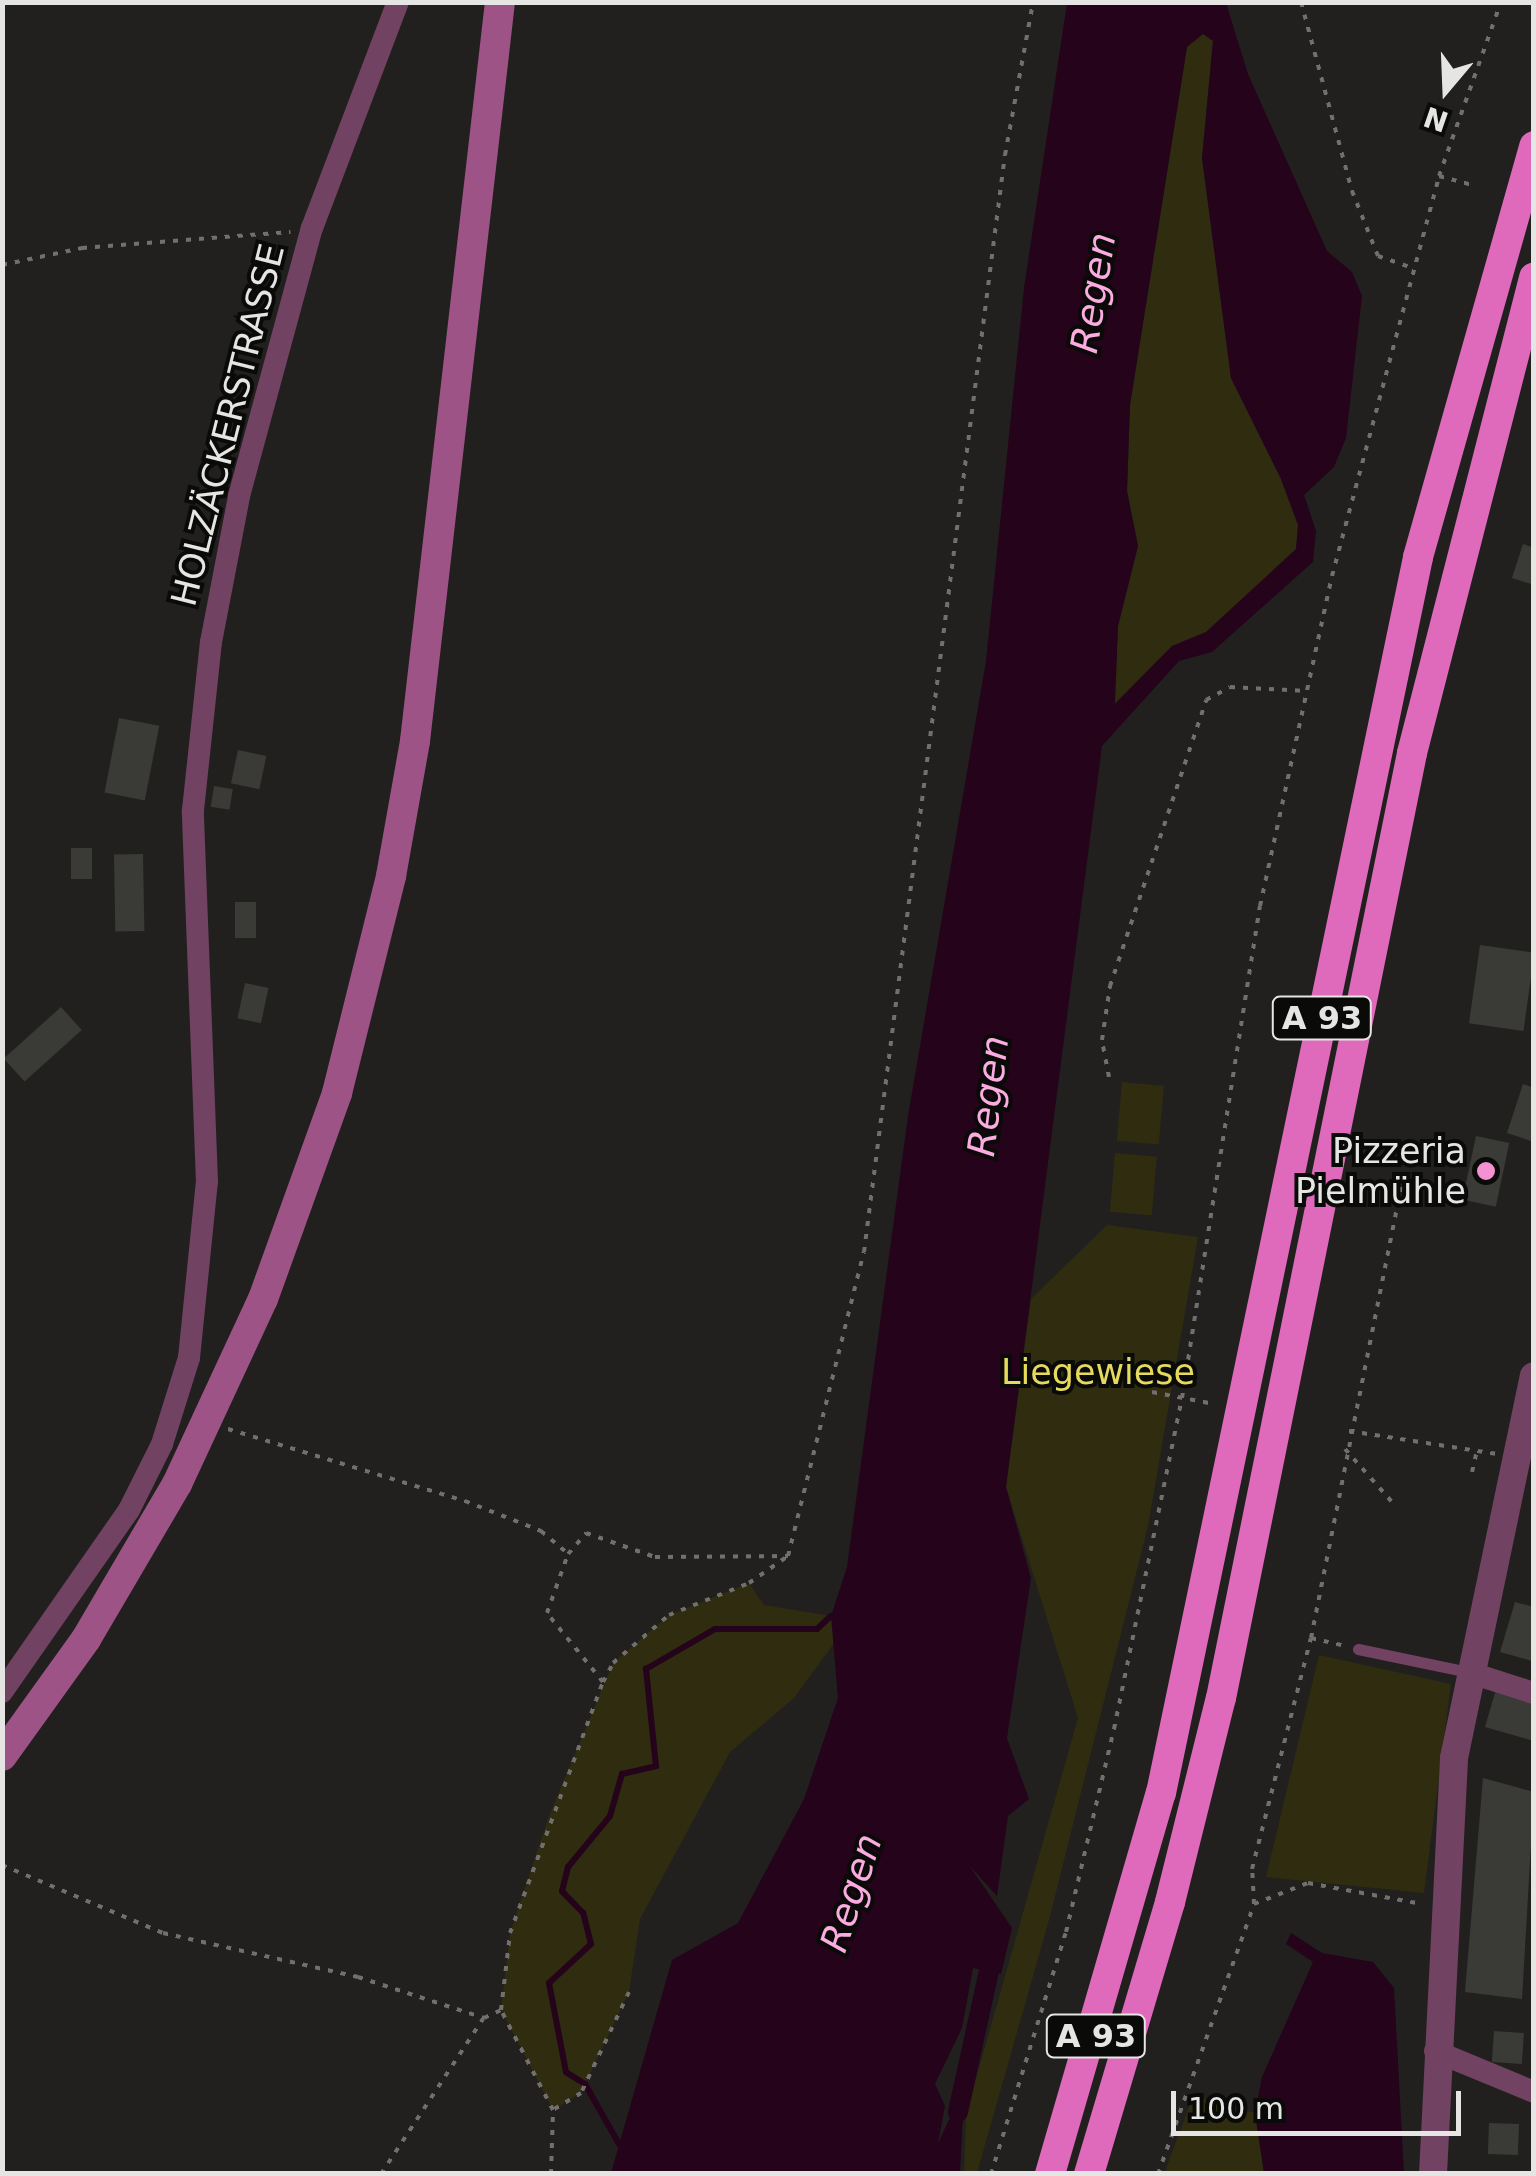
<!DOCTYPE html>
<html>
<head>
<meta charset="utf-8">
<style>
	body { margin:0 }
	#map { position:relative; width:1536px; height:2176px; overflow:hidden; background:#21201e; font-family:"DejaVu Sans",sans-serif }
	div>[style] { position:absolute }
	.green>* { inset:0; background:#2f2c10; transform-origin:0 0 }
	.water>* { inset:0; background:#24031b }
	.stream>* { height:6px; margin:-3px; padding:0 3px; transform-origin:3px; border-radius:3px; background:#24031b }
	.canal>* { height:20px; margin:-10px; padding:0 10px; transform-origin:10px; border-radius:10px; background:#24031b }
	.building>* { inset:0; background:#3a3a37; transform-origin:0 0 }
	.path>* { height:4px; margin-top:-2px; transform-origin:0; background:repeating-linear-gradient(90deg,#71706e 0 5px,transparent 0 13px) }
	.service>* { height:11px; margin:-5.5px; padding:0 5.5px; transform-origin:5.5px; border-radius:5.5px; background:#714261 }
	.minor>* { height:22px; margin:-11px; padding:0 11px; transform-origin:11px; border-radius:11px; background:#714261 }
	.tertiary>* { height:28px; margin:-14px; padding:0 14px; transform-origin:14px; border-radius:14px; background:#714261 }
	.secondary>* { height:30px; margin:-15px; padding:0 15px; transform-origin:15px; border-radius:15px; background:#9d5385 }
	.motorway>* { height:30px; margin:-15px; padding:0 15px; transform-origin:15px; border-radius:15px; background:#df6abb }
	.dots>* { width:28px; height:28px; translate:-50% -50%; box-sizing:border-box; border:5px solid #0a0a09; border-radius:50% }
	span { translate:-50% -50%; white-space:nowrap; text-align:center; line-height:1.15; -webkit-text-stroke:8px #0a0a09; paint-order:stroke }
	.shield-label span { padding:2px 8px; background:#0a0a09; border:2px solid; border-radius:8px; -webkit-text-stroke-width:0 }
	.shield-label { font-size:32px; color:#e5e5e4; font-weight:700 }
	.street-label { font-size:35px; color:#e5e5e4 }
	.poi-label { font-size:35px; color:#e5e5e4 }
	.right { translate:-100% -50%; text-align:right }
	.park-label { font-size:35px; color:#e5d95e }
	.water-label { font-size:38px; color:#fbabdf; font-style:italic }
	.frame { position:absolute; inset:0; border:5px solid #e5e5e4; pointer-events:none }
	.north { position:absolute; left:1396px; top:40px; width:100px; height:100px; -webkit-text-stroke:8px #0a0a09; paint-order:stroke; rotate:199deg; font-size:28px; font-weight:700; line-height:40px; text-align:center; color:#e5e5e4 }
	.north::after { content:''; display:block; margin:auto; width:35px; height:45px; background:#e5e5e4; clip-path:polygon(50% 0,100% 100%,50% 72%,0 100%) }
	.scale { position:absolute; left:1171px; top:2091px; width:290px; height:45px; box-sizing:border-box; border:5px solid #e5e5e4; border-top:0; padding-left:12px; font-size:30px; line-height:35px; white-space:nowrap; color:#e5e5e4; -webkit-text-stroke:8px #0a0a09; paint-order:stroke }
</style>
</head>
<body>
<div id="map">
	<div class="green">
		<i style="clip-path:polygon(1203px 33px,1213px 40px,1202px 158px,1231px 378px,1281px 479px,1298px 525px,1296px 549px,1206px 632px,1172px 646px,1114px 704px,1118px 626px,1138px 546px,1127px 491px,1130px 405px,1187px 47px)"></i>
		<i style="left:1122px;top:1082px;width:42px;height:59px;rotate:5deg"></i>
		<i style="left:1115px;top:1153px;width:42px;height:59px;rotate:5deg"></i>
		<i style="clip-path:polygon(1107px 1225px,1198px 1237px,1148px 1526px,1049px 1920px,977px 2173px,964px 2174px,966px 2114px,1078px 1718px,1006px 1487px,1031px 1299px)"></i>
		<i style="clip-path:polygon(749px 1583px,764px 1605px,831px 1616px,835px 1642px,794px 1698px,730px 1752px,640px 1919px,629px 1992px,581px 2093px,553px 2110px,501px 2010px,510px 1933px,549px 1816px,613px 1663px,669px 1615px)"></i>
		<i style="clip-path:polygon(1319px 1655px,1451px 1684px,1424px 1893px,1266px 1877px)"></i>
		<i style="clip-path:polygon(1193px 2096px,1255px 2113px,1264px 2173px,1164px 2174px)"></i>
	</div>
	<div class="water">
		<i style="clip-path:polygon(evenodd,1067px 3px,1226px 3px,1248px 74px,1327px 251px,1352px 272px,1362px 296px,1346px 438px,1334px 467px,1304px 495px,1316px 531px,1313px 562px,1212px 652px,1179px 661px,1102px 746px,1006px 1487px,1031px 1578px,1007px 1738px,1029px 1799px,1008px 1816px,997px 1896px,969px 1865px,1012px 1928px,1001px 1974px,973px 1968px,962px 2028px,935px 2084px,945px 2106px,938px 2143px,955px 2107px,963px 2113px,960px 2173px,611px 2173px,672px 1960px,738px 1923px,804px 1799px,838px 1698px,831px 1616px,847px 1567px,908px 1116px,986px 661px,1024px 288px,1067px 3px,1203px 34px,1213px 41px,1202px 158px,1231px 378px,1281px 479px,1298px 525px,1296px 549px,1206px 632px,1172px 646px,1115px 704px,1118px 626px,1138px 546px,1127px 491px,1130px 405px,1187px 47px,1203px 34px)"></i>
		<i style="clip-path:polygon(1291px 1933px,1322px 1953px,1373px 1962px,1394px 1988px,1404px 2173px,1264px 2173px,1255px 2113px,1262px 2077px,1313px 1962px,1286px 1944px)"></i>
	</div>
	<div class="stream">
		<i style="left:619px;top:2144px;width:69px;rotate:-119.5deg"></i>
		<i style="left:585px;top:2084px;width:22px;rotate:-148deg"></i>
		<i style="left:566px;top:2072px;width:91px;rotate:-100.8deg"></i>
		<i style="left:549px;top:1983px;width:57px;rotate:-42.9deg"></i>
		<i style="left:591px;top:1944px;width:32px;rotate:-104deg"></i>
		<i style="left:583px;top:1913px;width:30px;rotate:-134deg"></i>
		<i style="left:562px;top:1891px;width:25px;rotate:-76deg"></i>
		<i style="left:568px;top:1867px;width:66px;rotate:-50.5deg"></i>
		<i style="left:610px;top:1816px;width:44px;rotate:-74.1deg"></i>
		<i style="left:622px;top:1774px;width:35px;rotate:-13deg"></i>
		<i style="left:656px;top:1766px;width:98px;rotate:-95.9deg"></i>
		<i style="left:646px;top:1669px;width:80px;rotate:-30.1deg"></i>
		<i style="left:715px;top:1629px;width:102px"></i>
		<i style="left:817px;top:1629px;width:19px;rotate:-43deg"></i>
	</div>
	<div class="canal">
		<i style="left:958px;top:2112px;width:144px;rotate:-77.6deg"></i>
	</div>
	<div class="building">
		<i style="clip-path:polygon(1523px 544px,1534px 548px,1534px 585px,1512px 578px)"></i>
		<i style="left:119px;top:718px;width:41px;height:76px;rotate:11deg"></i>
		<i style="left:238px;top:750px;width:29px;height:34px;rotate:12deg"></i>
		<i style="left:214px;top:786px;width:19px;height:21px;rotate:9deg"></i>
		<i style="left:71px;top:848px;width:21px;height:31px"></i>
		<i style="left:143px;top:854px;width:77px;height:29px;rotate:89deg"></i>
		<i style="left:235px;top:902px;width:21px;height:36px"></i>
		<i style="left:1480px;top:945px;width:55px;height:79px;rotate:8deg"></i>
		<i style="left:245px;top:983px;width:24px;height:36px;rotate:12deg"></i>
		<i style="left:61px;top:1007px;width:31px;height:77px;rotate:48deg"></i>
		<i style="clip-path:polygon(1523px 1084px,1534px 1088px,1534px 1142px,1507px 1133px)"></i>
		<i style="left:1476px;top:1136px;width:34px;height:65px;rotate:12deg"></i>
		<i style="clip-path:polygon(1515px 1602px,1534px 1607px,1532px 1661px,1500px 1652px)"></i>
		<i style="clip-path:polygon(1497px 1686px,1534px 1698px,1534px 1741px,1485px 1727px)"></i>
		<i style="clip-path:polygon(1483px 1778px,1534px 1792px,1522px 1999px,1465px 1992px)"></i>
		<i style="left:1494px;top:2031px;width:30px;height:31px;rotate:4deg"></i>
		<i style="left:1489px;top:2123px;width:30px;height:31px;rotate:2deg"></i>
	</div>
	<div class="path">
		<i style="left:1301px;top:2px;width:196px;rotate:74.9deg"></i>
		<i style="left:1352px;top:191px;width:70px;rotate:68.2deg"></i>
		<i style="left:1378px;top:256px;width:34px;rotate:19deg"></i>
		<i style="left:1439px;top:176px;width:38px;rotate:15deg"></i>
		<i style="left:2px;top:265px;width:82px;rotate:-12deg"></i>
		<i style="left:82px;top:248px;width:209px;rotate:-4.4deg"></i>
		<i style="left:1109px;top:1077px;width:38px;rotate:-101deg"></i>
		<i style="left:1102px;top:1040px;width:55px;rotate:-81.6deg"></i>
		<i style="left:1110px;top:986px;width:302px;rotate:-71.4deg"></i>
		<i style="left:1206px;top:700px;width:27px;rotate:-28deg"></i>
		<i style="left:1230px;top:687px;width:77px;rotate:3deg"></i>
		<i style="left:1152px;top:1392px;width:58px;rotate:10.9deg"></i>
		<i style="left:228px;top:1429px;width:248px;rotate:16.9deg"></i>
		<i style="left:465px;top:1501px;width:82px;rotate:21.5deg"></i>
		<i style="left:541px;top:1531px;width:35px;rotate:40deg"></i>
		<i style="left:1349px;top:1431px;width:150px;rotate:8.8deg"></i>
		<i style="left:1345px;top:1449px;width:71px;rotate:48.4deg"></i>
		<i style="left:1472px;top:1472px;width:23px;rotate:-77deg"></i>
		<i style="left:1311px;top:1638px;width:36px;rotate:13deg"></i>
		<i style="left:603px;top:1682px;width:21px;rotate:-62deg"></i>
		<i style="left:613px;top:1663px;width:74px;rotate:-40.6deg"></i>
		<i style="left:669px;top:1615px;width:86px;rotate:-21.8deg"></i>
		<i style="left:749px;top:1583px;width:47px;rotate:-34.7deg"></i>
		<i style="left:2px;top:1865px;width:175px;rotate:22.9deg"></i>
		<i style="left:163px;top:1933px;width:200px;rotate:12.7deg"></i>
		<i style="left:358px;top:1977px;width:133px;rotate:18deg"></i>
		<i style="left:484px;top:2018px;width:19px;rotate:-25deg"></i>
		<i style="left:1254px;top:1904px;width:35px;rotate:-93deg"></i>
		<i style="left:1252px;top:1869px;width:238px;rotate:-75.7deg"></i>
		<i style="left:1311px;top:1638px;width:484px;rotate:-78.7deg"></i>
		<i style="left:629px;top:1992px;width:112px;rotate:115.4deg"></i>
		<i style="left:581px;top:2093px;width:33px;rotate:149deg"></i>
		<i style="left:553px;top:2110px;width:113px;rotate:-117.5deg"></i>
		<i style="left:501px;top:2010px;width:78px;rotate:-83.3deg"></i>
		<i style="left:510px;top:1933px;width:268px;rotate:-69.7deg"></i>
		<i style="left:603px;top:1682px;width:89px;rotate:-129.1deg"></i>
		<i style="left:547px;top:1613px;width:63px;rotate:-70.4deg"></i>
		<i style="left:568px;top:1554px;width:28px;rotate:-49deg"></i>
		<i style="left:586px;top:1533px;width:73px;rotate:19.2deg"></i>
		<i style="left:655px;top:1557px;width:133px;rotate:-0.4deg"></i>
		<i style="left:788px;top:1556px;width:313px;rotate:-76deg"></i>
		<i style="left:864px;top:1252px;width:1106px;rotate:-82.68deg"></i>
		<i style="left:1005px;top:155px;width:156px;rotate:-79.6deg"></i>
		<i style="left:381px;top:2174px;width:186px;rotate:-56.7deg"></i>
		<i style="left:551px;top:2174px;width:64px;rotate:-88.2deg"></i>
		<i style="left:991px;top:2174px;width:253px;rotate:-72.8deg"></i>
		<i style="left:1066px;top:1932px;width:209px;rotate:-76.7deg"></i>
		<i style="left:1114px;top:1729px;width:338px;rotate:-78.4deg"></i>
		<i style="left:1182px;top:1398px;width:498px;rotate:-81deg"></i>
		<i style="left:1260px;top:906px;width:338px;rotate:-77.7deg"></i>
		<i style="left:1332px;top:576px;width:414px;rotate:-75deg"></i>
		<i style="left:1439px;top:176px;width:185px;rotate:-70.4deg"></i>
		<i style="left:1158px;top:2174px;width:287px;rotate:-70.4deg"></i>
		<i style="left:1254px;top:1904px;width:58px;rotate:-21.3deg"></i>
		<i style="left:1308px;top:1883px;width:116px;rotate:10.4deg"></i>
	</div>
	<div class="service">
		<i style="left:1358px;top:1649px;width:112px;rotate:11.8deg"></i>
	</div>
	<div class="minor">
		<i style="left:1468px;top:1672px;width:69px;rotate:17.7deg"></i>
		<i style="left:2px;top:1692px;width:222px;rotate:-55.1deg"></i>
		<i style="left:129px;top:1510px;width:74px;rotate:-63.4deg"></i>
		<i style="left:162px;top:1444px;width:90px;rotate:-72.6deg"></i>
		<i style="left:189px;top:1358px;width:177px;rotate:-84.2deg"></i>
		<i style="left:207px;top:1182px;width:372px;rotate:-92.2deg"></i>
		<i style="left:193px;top:810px;width:169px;rotate:-83.9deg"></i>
		<i style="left:211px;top:642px;width:149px;rotate:-79.1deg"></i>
		<i style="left:239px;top:496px;width:278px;rotate:-74.8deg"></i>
		<i style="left:312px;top:228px;width:242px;rotate:-69.2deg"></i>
		<i style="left:1435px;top:2051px;width:107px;rotate:22.5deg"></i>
	</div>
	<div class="tertiary">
		<i style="left:1433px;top:2174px;width:417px;rotate:-87.1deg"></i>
		<i style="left:1454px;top:1758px;width:390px;rotate:-78.2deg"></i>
	</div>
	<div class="secondary">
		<i style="left:2px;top:1756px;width:144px;rotate:-54.3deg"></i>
		<i style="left:86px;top:1639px;width:180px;rotate:-59.6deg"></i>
		<i style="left:177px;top:1484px;width:204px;rotate:-65.1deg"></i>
		<i style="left:263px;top:1299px;width:219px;rotate:-70.2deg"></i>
		<i style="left:337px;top:1093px;width:224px;rotate:-76deg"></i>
		<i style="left:391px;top:876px;width:137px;rotate:-79.9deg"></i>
		<i style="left:415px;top:741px;width:744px;rotate:-83.44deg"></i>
	</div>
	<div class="motorway">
		<i style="left:1050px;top:2174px;width:397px;rotate:-73.8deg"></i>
		<i style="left:1161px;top:1793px;width:1262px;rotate:-78.25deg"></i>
		<i style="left:1418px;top:557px;width:427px;rotate:-74.2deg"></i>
		<i style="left:1089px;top:2174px;width:284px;rotate:-73.4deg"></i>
		<i style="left:1170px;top:1902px;width:210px;rotate:-76deg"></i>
		<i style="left:1221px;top:1698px;width:964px;rotate:-78.57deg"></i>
		<i style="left:1412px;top:753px;width:491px;rotate:-75.6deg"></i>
	</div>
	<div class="dots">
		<i style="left:1486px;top:1171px;background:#f491d3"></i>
	</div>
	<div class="shield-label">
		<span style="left:1322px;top:1018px">A 93</span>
		<span style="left:1096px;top:2036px">A 93</span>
	</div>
	<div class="street-label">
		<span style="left:228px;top:425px;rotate:-76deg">HOLZÄCKERSTRASSE</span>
	</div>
	<div class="poi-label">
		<span class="right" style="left:1466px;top:1171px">Pizzeria<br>Pielmühle</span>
	</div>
	<div class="park-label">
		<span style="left:1098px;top:1372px">Liegewiese</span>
	</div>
	<div class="water-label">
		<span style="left:1094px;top:293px;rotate:-81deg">Regen</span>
		<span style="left:989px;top:1096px;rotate:-83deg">Regen</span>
		<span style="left:852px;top:1893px;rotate:-72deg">Regen</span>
	</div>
	<div class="frame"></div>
	<div class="north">N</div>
	<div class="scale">100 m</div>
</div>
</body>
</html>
